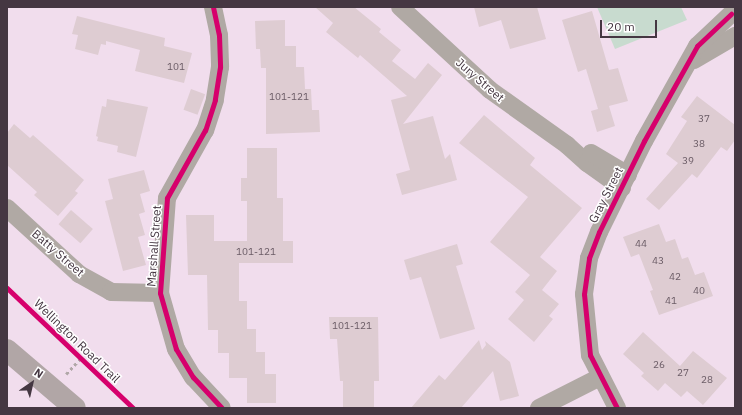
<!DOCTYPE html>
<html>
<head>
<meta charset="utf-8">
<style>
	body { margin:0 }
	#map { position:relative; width:742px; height:415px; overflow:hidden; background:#f1dded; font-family:"IBM Plex Sans",sans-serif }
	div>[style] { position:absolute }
	.green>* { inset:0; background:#c8dbcf }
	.building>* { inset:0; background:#deccd2; transform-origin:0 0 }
	.path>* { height:2.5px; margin-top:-1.25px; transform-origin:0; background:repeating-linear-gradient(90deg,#b0a7a7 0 3px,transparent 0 6px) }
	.minor>* { height:18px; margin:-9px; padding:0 9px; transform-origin:9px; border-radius:9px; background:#b0a9a4 }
	.highway>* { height:22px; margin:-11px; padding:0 11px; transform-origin:11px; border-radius:11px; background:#b1a6a6 }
	.cycleway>* { height:5px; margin:-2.5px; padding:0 2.5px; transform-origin:2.5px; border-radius:2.5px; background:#d6006c }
	span { translate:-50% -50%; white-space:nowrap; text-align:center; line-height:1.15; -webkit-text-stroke:3px #fff; paint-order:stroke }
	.number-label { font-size:10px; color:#6b5c66 }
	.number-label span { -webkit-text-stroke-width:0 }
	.street-label { font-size:12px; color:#453742 }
	.frame { position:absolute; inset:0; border:8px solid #453742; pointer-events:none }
	.north { position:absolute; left:12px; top:363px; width:40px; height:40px; -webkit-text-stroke:3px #fff; paint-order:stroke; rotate:34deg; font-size:11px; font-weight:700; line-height:16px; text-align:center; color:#453742 }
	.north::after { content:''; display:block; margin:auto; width:14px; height:18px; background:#453742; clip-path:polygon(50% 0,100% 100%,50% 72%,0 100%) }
	.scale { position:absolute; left:600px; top:20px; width:57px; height:18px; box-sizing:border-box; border:2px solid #453742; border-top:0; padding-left:5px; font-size:12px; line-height:14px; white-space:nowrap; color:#453742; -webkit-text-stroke:3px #fff; paint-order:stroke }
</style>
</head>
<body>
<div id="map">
	<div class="green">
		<i style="clip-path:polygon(597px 7px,681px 7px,687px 20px,615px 49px)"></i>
	</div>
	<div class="building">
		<i style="clip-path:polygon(315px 7px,354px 7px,381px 29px,379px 32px,401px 50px,392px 61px,415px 79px,428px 63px,442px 75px,403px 124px,433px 116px,445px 159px,450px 154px,457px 180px,402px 195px,396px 174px,410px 170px,391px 100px,407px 96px,360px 55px,358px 58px,326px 32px,333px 23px)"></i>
		<i style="clip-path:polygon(474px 7px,537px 7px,546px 39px,510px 49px,501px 20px,479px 27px)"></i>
		<i style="clip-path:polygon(592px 11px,609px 70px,618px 68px,628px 101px,609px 106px,615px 126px,597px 132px,591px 111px,598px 109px,586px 69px,578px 72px,562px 20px)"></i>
		<i style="clip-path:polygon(77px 16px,165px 38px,164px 46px,192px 53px,184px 83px,135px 71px,140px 50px,106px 41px,106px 45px,101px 44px,98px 55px,75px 49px,78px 35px,72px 34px)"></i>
		<i style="clip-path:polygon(285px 20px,285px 46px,296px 46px,296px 67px,304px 67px,305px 89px,311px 89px,312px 110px,319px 110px,320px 132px,266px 134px,266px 68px,261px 68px,260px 49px,256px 49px,255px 21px)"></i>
		<i style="left:191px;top:89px;width:15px;height:22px;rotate:20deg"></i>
		<i style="clip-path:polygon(697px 96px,735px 125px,735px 140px,727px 151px,721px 147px,697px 178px,692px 174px,659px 210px,646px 199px,678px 163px,666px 154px,687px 121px,681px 117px)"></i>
		<i style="clip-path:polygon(107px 99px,148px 107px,136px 157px,117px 152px,118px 146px,97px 141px,98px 137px,96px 136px,102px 106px,106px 107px)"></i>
		<i style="clip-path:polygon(484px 115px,535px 158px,530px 165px,582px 208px,540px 257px,557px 271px,542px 290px,559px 304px,549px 316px,553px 319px,534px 342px,508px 319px,524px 300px,515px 292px,530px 275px,490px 242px,528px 197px,459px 143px)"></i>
		<i style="clip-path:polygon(14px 124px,30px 138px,33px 135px,84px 180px,75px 191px,78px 193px,58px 216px,34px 195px,37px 192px,7px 165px,7px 133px)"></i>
		<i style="clip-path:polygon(247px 148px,277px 148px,277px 198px,283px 198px,283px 241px,293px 241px,293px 263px,239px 263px,239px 301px,247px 301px,247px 329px,256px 329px,256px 352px,265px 352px,265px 374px,276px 374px,276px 403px,247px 403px,247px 378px,229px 378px,229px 353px,218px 353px,218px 330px,208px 330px,207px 275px,188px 275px,186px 215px,214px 215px,214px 241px,247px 241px,247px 201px,241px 201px,241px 178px,247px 178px)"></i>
		<i style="clip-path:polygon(144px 170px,150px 191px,140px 194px,145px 212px,139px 214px,145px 235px,138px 237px,146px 265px,123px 271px,105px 201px,113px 199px,108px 179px)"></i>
		<i style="left:71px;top:210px;width:29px;height:19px;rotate:41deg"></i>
		<i style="clip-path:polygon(659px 224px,666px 242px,675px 239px,682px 259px,688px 257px,695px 275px,704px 272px,713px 296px,659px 315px,650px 291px,653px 290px,639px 254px,631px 257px,623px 237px)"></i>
		<i style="clip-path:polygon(457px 244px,463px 264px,456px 266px,475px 329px,440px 339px,421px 277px,410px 280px,404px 260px)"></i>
		<i style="clip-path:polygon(329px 317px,378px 317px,379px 381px,374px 381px,374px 408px,343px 408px,343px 381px,340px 381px,337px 339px,330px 339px)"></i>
		<i style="clip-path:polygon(643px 332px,680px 366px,693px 351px,727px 378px,703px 405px,687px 391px,681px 397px,665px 383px,658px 391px,641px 376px,644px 373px,623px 354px)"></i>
		<i style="clip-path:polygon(479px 340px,482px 350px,486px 345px,485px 341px,510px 362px,519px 396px,500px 401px,493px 371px,461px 408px,411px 408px,439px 375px,445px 380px)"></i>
	</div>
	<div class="path">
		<i style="left:66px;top:374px;width:22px;rotate:-47deg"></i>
	</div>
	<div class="minor">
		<i style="left:213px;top:7px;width:29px;rotate:78deg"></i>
		<i style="left:219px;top:35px;width:32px;rotate:88deg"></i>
		<i style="left:220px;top:67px;width:33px;rotate:99deg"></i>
		<i style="left:215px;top:100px;width:32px;rotate:108deg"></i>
		<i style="left:205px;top:130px;width:78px;rotate:119.2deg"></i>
		<i style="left:167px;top:198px;width:95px;rotate:94.2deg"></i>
		<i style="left:160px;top:293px;width:58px;rotate:74.1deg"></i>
		<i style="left:176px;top:349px;width:33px;rotate:59deg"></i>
		<i style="left:193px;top:377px;width:42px;rotate:46.9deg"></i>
		<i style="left:400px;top:7px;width:122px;rotate:42.7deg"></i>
		<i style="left:490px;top:90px;width:95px;rotate:35.5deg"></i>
		<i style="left:567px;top:145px;width:27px;rotate:42deg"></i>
		<i style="left:587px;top:163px;width:43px;rotate:35.5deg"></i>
		<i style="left:694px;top:60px;width:48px;rotate:-30.3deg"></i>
		<i style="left:591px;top:153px;width:43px;rotate:30.7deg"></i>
		<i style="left:7px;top:208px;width:98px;rotate:42.5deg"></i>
		<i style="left:79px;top:274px;width:37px;rotate:29deg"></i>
		<i style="left:111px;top:292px;width:49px;rotate:1.2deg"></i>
		<i style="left:539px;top:408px;width:68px;rotate:-26.9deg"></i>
		<i style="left:617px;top:408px;width:59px;rotate:-117deg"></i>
		<i style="left:590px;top:355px;width:61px;rotate:-95.6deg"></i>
		<i style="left:584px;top:294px;width:36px;rotate:-82deg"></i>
		<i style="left:589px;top:258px;width:28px;rotate:-69deg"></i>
		<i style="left:599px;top:232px;width:102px;rotate:-63.7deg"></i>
		<i style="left:644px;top:141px;width:109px;rotate:-60.8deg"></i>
		<i style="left:697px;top:46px;width:47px;rotate:-43.3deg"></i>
	</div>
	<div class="highway">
		<i style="left:7px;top:350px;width:89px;rotate:40.5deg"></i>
	</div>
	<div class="cycleway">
		<i style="left:213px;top:7px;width:29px;rotate:78deg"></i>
		<i style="left:219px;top:35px;width:32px;rotate:88deg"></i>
		<i style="left:220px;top:67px;width:33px;rotate:99deg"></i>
		<i style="left:215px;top:100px;width:32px;rotate:108deg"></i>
		<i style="left:205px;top:130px;width:78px;rotate:119.2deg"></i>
		<i style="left:167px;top:198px;width:95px;rotate:94.2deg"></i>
		<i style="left:160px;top:293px;width:58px;rotate:74.1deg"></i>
		<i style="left:176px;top:349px;width:33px;rotate:59deg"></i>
		<i style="left:193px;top:377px;width:42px;rotate:46.9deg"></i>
		<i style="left:7px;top:288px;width:174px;rotate:43.6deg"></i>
		<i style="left:617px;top:408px;width:59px;rotate:-117deg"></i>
		<i style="left:590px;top:355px;width:61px;rotate:-95.6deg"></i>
		<i style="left:584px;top:294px;width:36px;rotate:-82deg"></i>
		<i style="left:589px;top:258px;width:28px;rotate:-69deg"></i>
		<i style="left:599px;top:232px;width:102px;rotate:-63.7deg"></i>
		<i style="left:644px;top:141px;width:109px;rotate:-60.8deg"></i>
		<i style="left:697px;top:46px;width:47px;rotate:-43.3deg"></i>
	</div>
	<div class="number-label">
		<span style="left:176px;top:67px">101</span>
		<span style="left:289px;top:97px">101-121</span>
		<span style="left:704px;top:119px">37</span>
		<span style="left:699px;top:144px">38</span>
		<span style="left:688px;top:161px">39</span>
		<span style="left:641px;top:244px">44</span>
		<span style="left:256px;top:252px">101-121</span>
		<span style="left:658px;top:261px">43</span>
		<span style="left:675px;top:277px">42</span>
		<span style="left:699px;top:291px">40</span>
		<span style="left:671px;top:301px">41</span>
		<span style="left:352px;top:326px">101-121</span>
		<span style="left:659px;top:365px">26</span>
		<span style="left:683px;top:373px">27</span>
		<span style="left:707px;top:380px">28</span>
	</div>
	<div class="street-label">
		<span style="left:480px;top:80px;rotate:41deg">Jury Street</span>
		<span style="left:606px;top:195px;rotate:-63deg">Gray Street</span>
		<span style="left:154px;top:246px;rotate:-86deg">Marshall Street</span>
		<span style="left:58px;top:253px;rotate:41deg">Batty Street</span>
		<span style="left:77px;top:341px;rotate:44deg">Wellington Road Trail</span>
	</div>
	<div class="frame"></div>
	<div class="north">N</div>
	<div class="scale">20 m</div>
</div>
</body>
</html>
